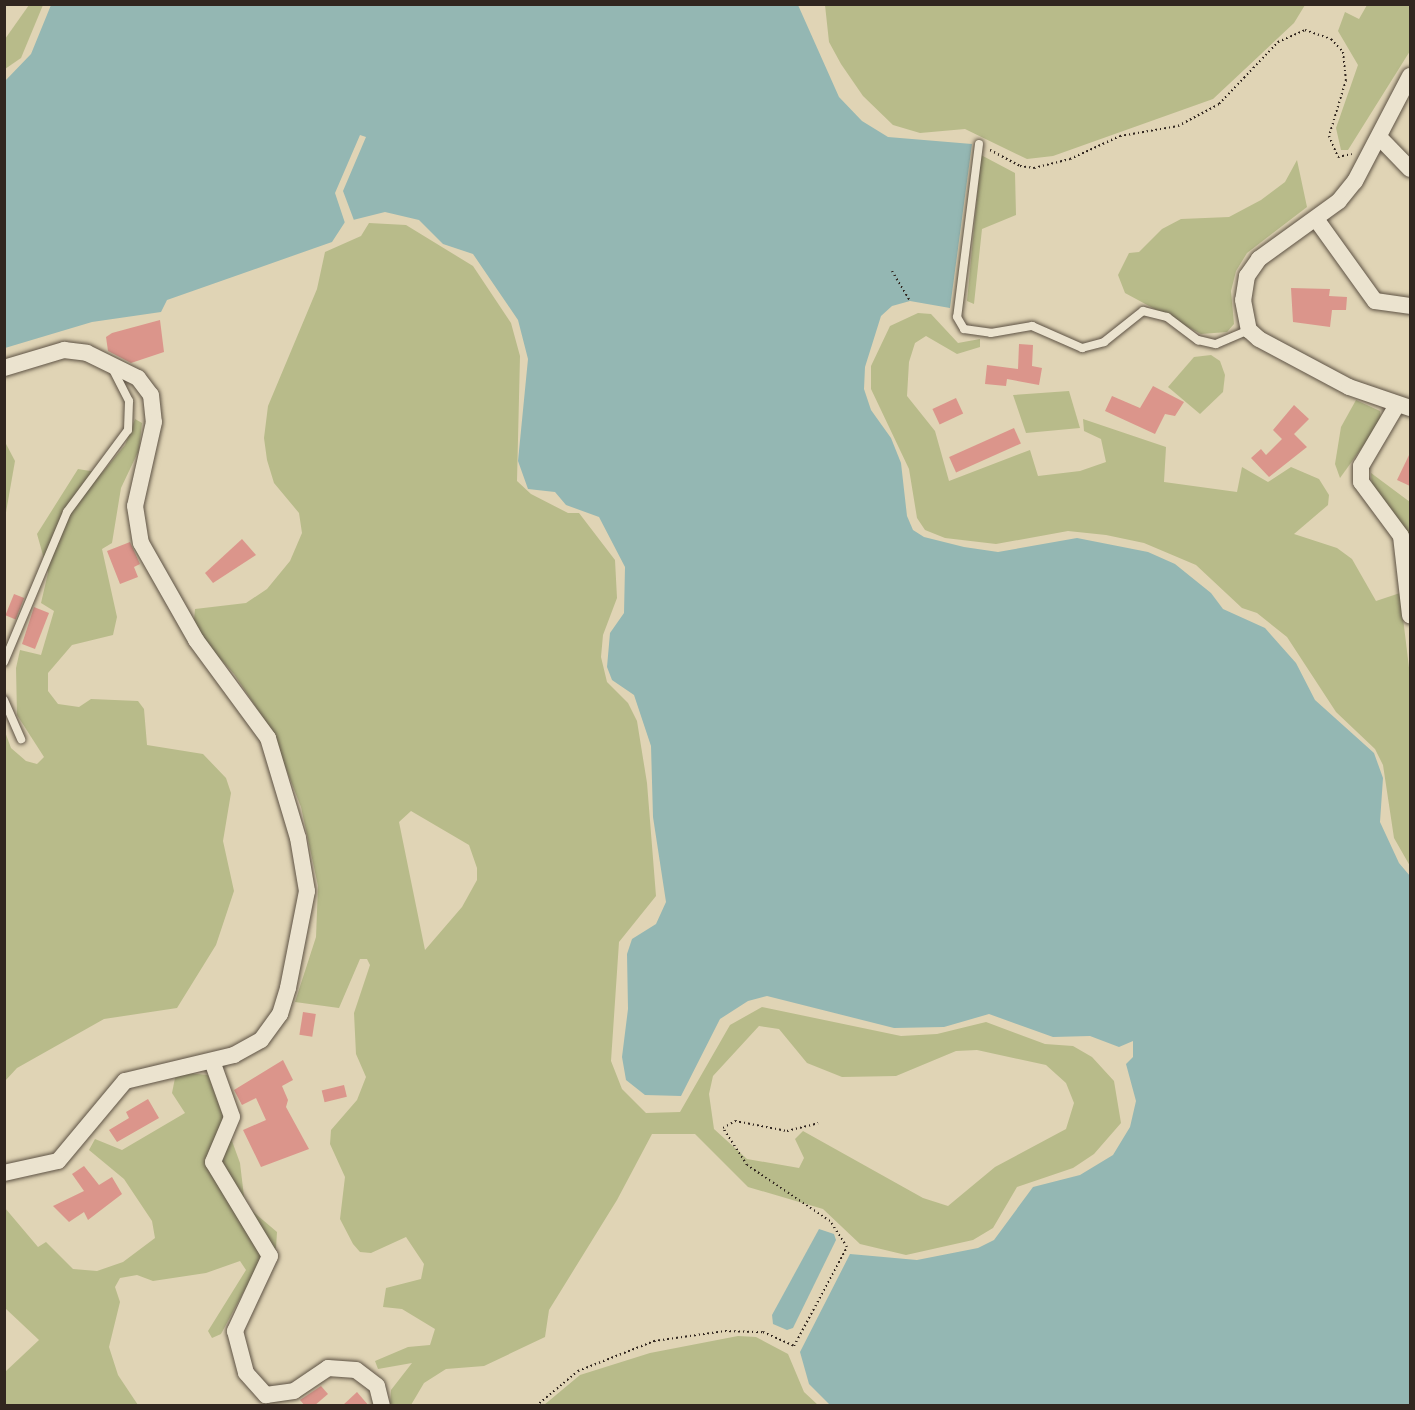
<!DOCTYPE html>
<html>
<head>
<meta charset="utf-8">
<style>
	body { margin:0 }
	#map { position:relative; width:1415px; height:1410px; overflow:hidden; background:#e0d4b5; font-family:"IM FELL French Canon",serif }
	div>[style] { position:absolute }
	.green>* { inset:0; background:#b8bb8a }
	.water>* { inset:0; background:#94b7b3 }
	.pier>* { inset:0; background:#e0d4b5 }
	.building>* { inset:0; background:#db958b; transform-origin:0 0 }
	.path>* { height:2px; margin-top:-1px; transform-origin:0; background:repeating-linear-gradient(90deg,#31261f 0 1.5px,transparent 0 4.5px) }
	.roads { filter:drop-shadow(0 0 2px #5d5244) drop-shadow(0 0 2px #5d5244) }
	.service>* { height:8px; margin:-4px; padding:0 4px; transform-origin:4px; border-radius:4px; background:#ebe3cf }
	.minor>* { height:16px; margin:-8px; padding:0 8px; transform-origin:8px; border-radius:8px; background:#ebe3cf }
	span { translate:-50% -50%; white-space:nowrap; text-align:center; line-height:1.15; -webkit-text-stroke:4.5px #ebe3cf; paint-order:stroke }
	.frame { position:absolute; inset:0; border:6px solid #31261f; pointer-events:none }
</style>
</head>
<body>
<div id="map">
	<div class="green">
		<i style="clip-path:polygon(29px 5px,43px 5px,21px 58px,5px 69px,5px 39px)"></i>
		<i style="clip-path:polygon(825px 5px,825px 4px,1305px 5px,1294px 23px,1213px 99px,1053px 156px,1027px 159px,965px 129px,920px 133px,893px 125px,863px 96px,841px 64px,829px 42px)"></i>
		<i style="clip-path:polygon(1367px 5px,1410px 5px,1410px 51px,1348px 150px,1341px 150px,1336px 128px,1358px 65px,1338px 31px,1345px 12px,1359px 19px)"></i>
		<i style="clip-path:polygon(981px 155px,1015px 173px,1016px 215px,982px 229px,974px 304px,967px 301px)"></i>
		<i style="clip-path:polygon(1297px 160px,1307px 207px,1247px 253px,1236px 271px,1231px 291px,1234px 324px,1227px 332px,1201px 334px,1125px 293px,1118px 275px,1129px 253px,1139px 252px,1162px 229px,1181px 219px,1229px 217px,1261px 200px,1285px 182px)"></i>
		<i style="clip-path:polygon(evenodd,369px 223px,406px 225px,473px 266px,511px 323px,520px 356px,517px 481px,531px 494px,568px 513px,579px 513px,615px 560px,617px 598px,603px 635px,601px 657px,607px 682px,628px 703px,637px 721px,647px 783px,656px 896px,619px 942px,611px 1061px,622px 1089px,646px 1113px,680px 1112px,730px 1025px,762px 1007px,901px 1036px,937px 1034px,986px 1022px,1045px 1044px,1073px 1046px,1092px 1057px,1114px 1081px,1121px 1123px,1094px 1154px,1073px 1168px,1017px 1187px,993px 1228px,973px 1240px,906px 1255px,860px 1244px,823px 1209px,748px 1187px,695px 1134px,652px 1134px,617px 1200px,549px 1310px,545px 1337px,484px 1366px,446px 1369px,424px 1383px,411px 1405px,390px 1405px,391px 1390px,412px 1363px,378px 1369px,375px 1361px,408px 1347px,430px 1345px,435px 1329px,402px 1309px,383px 1307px,386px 1288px,421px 1279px,424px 1264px,406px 1237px,371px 1253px,360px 1252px,353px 1244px,340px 1219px,345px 1177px,330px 1144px,331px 1130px,357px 1100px,366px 1077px,356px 1054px,354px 1013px,370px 965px,367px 959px,360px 959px,339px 1008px,295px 1002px,316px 937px,318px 886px,301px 807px,270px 728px,234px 674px,205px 642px,194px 620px,195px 609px,246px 603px,267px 589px,290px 561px,302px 533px,299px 513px,274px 483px,267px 460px,264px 438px,268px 406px,317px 289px,325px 252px,361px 236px,369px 223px,411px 811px,469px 845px,477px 868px,477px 880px,462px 907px,425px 950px,399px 822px,411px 811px,369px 223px,759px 1026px,779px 1029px,807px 1063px,842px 1077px,896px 1076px,956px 1051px,977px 1050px,1046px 1065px,1066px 1083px,1074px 1103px,1066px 1129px,995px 1167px,948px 1206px,923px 1198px,803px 1131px,795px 1139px,804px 1158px,799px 1168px,747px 1159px,714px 1129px,709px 1094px,713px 1076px,759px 1026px)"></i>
		<i style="clip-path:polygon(918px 313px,931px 314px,958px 343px,980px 339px,980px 347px,957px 354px,926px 336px,915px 343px,909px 362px,907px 396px,935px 431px,949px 481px,1030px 450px,1038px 476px,1080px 471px,1106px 462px,1101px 439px,1084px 431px,1083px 419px,1166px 447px,1164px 482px,1237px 492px,1242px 467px,1268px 482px,1291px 467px,1319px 479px,1329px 495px,1328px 505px,1294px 534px,1337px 548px,1352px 559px,1376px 601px,1400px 593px,1410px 676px,1410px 866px,1394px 838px,1383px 765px,1375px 749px,1336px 712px,1287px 637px,1257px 613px,1242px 608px,1196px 565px,1144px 543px,1106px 535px,1068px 531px,996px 544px,945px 538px,925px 530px,917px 518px,909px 469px,871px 389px,871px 366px,890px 326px)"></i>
		<i style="clip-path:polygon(1211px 355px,1220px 361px,1225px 375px,1223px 392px,1200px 414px,1168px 387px,1194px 357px)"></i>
		<i style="clip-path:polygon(1069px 391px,1080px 428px,1026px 433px,1013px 395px)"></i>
		<i style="clip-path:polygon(1356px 400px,1380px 411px,1381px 421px,1340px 478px,1335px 464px,1341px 427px)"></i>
		<i style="clip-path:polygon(135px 419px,142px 423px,139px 450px,121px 488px,112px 543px,102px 549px,117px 617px,113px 635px,72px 645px,48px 673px,48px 691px,58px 704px,79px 707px,91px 699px,138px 701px,144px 709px,147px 745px,203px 754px,226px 778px,231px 793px,223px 841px,234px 891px,216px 945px,177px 1008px,104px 1019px,17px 1068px,5px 1081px,4px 729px,11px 748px,26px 761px,37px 764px,44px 757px,17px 715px,16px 668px,20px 650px,41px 655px,54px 611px,41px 603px,48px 573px,37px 534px,78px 469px,102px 473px,125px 445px)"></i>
		<i style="clip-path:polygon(5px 442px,15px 461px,5px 518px)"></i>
		<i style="clip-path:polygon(1371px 473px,1410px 502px,1410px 544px,1407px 530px,1372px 489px)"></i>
		<i style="clip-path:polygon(186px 1073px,208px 1075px,240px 1163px,245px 1205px,277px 1232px,276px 1248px,264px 1254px,221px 1334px,212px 1338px,208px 1331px,246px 1270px,240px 1261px,206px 1273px,153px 1281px,137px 1275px,120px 1278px,115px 1287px,120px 1302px,109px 1347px,118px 1375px,138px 1405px,5px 1406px,5px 1372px,39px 1340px,5px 1308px,5px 1208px,38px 1247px,46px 1242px,73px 1269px,97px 1271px,123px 1262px,155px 1238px,152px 1221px,124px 1179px,89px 1150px,95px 1139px,122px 1150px,185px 1113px,172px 1093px,175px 1078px)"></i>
		<i style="clip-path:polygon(738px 1336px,756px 1337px,788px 1354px,804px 1392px,818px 1405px,544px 1405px,580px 1375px,650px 1353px)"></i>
	</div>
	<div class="water">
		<i style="clip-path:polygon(51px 5px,798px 5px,839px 97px,862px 121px,888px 137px,972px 144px,950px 308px,910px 301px,892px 306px,881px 316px,865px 367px,864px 389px,871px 410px,891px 438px,901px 463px,907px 516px,913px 530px,924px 537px,964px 547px,998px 552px,1077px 538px,1148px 552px,1175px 564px,1211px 593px,1223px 609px,1265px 628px,1296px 663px,1315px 700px,1374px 753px,1383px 778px,1380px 822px,1399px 863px,1410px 876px,1410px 1405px,831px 1406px,809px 1384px,800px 1352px,850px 1254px,917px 1260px,978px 1248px,994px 1240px,1033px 1187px,1080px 1175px,1113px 1155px,1130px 1127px,1136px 1101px,1126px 1064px,1133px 1057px,1133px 1041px,1119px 1047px,1090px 1036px,1053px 1037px,989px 1014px,944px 1027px,894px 1028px,767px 996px,748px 1001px,720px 1019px,681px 1096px,645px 1095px,626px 1080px,622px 1057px,628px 1009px,627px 954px,632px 939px,656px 924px,666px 902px,653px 817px,651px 746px,634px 695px,612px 680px,607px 667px,610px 633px,624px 613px,625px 567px,599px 517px,566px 505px,555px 492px,528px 489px,518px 461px,528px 359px,518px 320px,473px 254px,443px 244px,419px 220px,385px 212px,345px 222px,332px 242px,167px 300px,161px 312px,92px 322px,5px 348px,5px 81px,31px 54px)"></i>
		<i style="clip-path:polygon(819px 1229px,834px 1234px,836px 1240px,793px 1328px,787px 1330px,773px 1324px,772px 1315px)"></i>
	</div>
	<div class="pier">
		<i style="clip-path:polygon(360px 135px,366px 137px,343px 191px,355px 223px,346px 226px,335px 193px)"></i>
	</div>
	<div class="building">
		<i style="clip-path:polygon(1291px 288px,1330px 289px,1329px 296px,1347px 297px,1346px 310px,1332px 310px,1330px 327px,1293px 322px)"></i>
		<i style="clip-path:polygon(160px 320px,164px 352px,131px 363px,108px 351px,106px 337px,112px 333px)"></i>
		<i style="clip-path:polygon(1019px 344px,1033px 345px,1032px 366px,1042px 368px,1039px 385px,1007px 379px,1006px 386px,985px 384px,987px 365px,1018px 369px)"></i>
		<i style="clip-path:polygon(1153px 386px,1184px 402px,1175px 416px,1165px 414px,1155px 434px,1105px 411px,1112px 396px,1140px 408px)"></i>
		<i style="left:956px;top:398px;width:17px;height:26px;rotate:65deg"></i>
		<i style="clip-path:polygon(1294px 405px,1309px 419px,1294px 434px,1307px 447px,1269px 477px,1251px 458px,1261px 449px,1266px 455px,1282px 439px,1273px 430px)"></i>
		<i style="left:1014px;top:428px;width:17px;height:71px;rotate:66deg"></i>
		<i style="clip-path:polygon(1410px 453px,1410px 486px,1397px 480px)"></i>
		<i style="clip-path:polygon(242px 539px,256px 555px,213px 583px,205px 573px)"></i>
		<i style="clip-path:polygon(130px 542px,140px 564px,134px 567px,138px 577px,120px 584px,107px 551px)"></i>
		<i style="left:14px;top:594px;width:11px;height:23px;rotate:22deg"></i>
		<i style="clip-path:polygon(34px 607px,49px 613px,35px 649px,22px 644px)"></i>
		<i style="left:303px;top:1012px;width:13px;height:23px;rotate:9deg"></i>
		<i style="clip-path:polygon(283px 1060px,293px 1080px,282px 1086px,288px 1100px,286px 1107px,309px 1149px,261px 1167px,243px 1130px,266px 1120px,256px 1098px,242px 1105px,234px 1090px)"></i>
		<i style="left:344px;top:1085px;width:12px;height:23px;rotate:76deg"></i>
		<i style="clip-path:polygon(148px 1099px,159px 1118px,117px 1142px,109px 1130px,129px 1118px,126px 1112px)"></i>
		<i style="clip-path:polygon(84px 1166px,99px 1185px,112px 1177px,122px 1194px,88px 1220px,84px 1212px,69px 1222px,53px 1206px,84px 1191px,72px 1174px)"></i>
		<i style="clip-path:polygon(321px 1386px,328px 1394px,314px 1406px,305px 1406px,300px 1400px)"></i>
		<i style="clip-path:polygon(357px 1392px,369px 1406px,342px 1406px)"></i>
	</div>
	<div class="path">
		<i style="left:990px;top:150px;width:34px;rotate:28deg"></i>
		<i style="left:1020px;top:166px;width:14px;rotate:8deg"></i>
		<i style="left:1034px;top:168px;width:37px;rotate:-14deg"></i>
		<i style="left:1070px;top:159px;width:55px;rotate:-24.7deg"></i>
		<i style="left:1120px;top:136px;width:59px;rotate:-9.8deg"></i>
		<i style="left:1178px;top:126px;width:47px;rotate:-28.2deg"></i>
		<i style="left:1219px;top:104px;width:86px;rotate:-46.4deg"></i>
		<i style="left:1278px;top:42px;width:30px;rotate:-24deg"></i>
		<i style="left:1305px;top:30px;width:28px;rotate:19deg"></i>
		<i style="left:1331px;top:39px;width:18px;rotate:47deg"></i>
		<i style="left:1343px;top:52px;width:28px;rotate:84deg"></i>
		<i style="left:1346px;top:80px;width:59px;rotate:106.9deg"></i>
		<i style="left:1329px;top:136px;width:23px;rotate:67deg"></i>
		<i style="left:1338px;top:157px;width:14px;rotate:-12deg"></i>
		<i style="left:892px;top:271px;width:35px;rotate:59deg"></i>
		<i style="left:536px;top:1406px;width:55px;rotate:-39.8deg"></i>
		<i style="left:578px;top:1371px;width:82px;rotate:-21.5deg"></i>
		<i style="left:654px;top:1341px;width:72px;rotate:-8deg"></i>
		<i style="left:725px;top:1331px;width:38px;rotate:2deg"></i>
		<i style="left:763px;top:1332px;width:34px;rotate:24deg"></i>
		<i style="left:794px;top:1346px;width:112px;rotate:-61.8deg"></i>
		<i style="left:847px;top:1247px;width:31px;rotate:-123deg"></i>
		<i style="left:830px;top:1221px;width:100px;rotate:-146deg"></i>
		<i style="left:747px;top:1165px;width:44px;rotate:-123deg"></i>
		<i style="left:723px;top:1128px;width:14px;rotate:-30deg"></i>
		<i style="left:735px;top:1121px;width:53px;rotate:10.9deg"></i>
		<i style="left:787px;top:1131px;width:32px;rotate:-14deg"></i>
	</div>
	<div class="roads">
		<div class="service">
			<i style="left:979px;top:144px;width:174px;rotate:97.2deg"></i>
			<i style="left:957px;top:317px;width:14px;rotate:60deg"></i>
			<i style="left:964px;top:329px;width:27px;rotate:8deg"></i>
			<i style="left:991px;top:333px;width:42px;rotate:-9.7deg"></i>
			<i style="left:1032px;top:326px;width:55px;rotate:23.7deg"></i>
			<i style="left:1082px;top:348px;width:23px;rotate:-15deg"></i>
			<i style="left:1104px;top:342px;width:50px;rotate:-38.5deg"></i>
			<i style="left:1143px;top:311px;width:25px;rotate:14deg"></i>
			<i style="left:1167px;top:317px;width:39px;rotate:37deg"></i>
			<i style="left:1198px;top:340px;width:18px;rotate:13deg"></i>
			<i style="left:1216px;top:344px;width:36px;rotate:-23deg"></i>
			<i style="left:4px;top:662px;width:163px;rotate:-67.2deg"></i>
			<i style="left:67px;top:512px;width:102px;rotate:-53.4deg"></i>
			<i style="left:128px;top:430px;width:29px;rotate:-88deg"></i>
			<i style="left:129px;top:401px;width:36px;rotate:-117deg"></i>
			<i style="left:4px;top:700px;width:43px;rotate:66.4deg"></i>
		</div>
		<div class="minor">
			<i style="left:1410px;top:76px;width:119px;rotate:117.6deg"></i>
			<i style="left:1355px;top:181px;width:26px;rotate:129deg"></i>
			<i style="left:1339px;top:201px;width:99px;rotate:144.1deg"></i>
			<i style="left:1259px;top:259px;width:21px;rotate:125deg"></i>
			<i style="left:1247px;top:276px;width:24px;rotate:99deg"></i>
			<i style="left:1243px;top:300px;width:31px;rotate:79deg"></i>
			<i style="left:1249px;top:330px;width:13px;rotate:42deg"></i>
			<i style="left:1259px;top:339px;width:102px;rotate:28.1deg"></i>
			<i style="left:1349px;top:387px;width:65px;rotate:19deg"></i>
			<i style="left:1380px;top:138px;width:43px;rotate:45.9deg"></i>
			<i style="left:1316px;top:219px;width:101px;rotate:54.3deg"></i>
			<i style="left:1375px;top:301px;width:35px;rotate:8deg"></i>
			<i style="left:4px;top:368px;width:63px;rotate:-16.7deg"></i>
			<i style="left:64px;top:350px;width:23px;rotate:7deg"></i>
			<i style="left:87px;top:353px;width:57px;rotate:26.1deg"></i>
			<i style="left:138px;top:378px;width:21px;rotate:53deg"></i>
			<i style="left:151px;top:395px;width:27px;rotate:84deg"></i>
			<i style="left:154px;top:422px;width:86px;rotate:102.7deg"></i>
			<i style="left:135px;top:506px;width:37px;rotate:81deg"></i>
			<i style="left:141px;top:543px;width:112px;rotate:60.4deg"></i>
			<i style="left:196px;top:640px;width:122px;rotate:53.7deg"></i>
			<i style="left:268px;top:738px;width:104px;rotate:73.3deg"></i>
			<i style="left:298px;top:838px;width:54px;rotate:80.4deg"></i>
			<i style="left:307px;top:891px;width:99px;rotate:101.1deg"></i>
			<i style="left:288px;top:988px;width:27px;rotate:107deg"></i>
			<i style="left:280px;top:1014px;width:32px;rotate:126deg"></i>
			<i style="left:261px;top:1040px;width:31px;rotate:151deg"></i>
			<i style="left:234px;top:1055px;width:112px;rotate:166.6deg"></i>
			<i style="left:125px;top:1081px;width:104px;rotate:129.9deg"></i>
			<i style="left:58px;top:1161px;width:55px;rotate:167.5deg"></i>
			<i style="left:1397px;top:405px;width:71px;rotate:120.5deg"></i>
			<i style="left:1361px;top:466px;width:16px;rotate:90deg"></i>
			<i style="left:1361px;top:482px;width:67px;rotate:53.5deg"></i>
			<i style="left:1401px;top:536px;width:80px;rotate:83.5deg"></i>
			<i style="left:212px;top:1061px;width:59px;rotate:70.3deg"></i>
			<i style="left:232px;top:1117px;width:49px;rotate:112.9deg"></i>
			<i style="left:213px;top:1162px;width:110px;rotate:58.8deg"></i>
			<i style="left:270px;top:1256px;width:83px;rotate:115deg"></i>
			<i style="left:235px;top:1331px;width:43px;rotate:75.3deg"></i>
			<i style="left:246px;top:1373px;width:30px;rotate:48deg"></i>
			<i style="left:266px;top:1395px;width:28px;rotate:-8deg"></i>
			<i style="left:294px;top:1391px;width:41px;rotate:-34.1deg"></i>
			<i style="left:328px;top:1368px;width:28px;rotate:4deg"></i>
			<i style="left:356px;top:1370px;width:26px;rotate:37deg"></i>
			<i style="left:377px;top:1386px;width:21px;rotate:76deg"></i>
		</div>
	</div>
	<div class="frame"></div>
</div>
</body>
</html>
